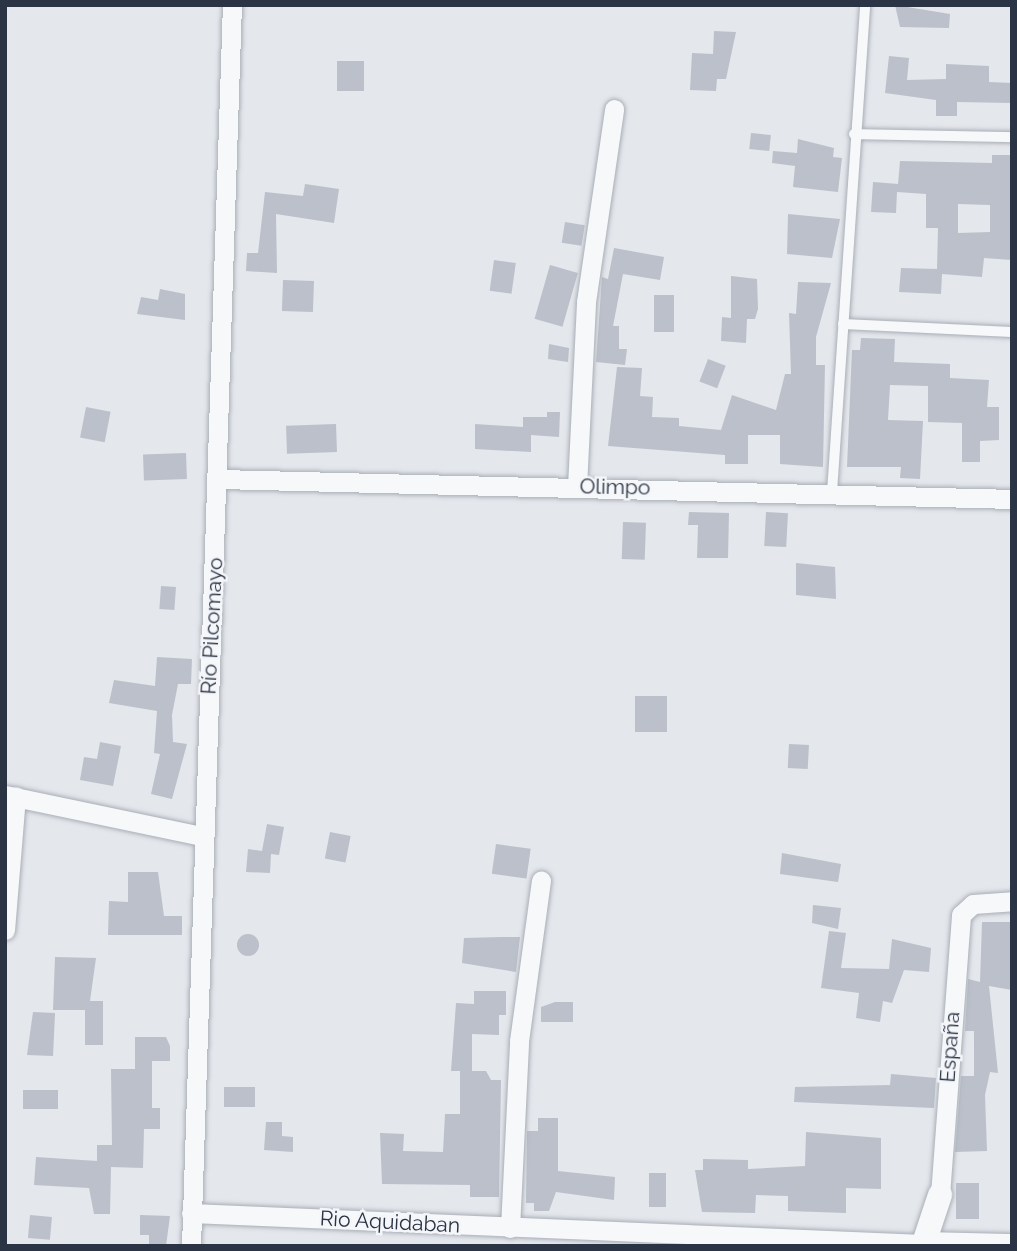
<!DOCTYPE html>
<html>
<head>
<meta charset="utf-8">
<style>
	body { margin:0 }
	#map { position:relative; width:1017px; height:1251px; overflow:hidden; background:#e4e7ec; font-family:Raleway,sans-serif }
	div>[style] { position:absolute }
	.building>* { inset:0; background:#bbc0ca; transform-origin:0 0 }
	.round { border-radius:50% }
	.roads { filter:drop-shadow(0 0 2px #a9aeb7) drop-shadow(0 0 2px #a9aeb7) }
	.service>* { height:10px; margin:-5px; padding:0 5px; transform-origin:5px; border-radius:5px; background:#f7f8fa }
	.minor>* { height:19px; margin:-9.5px; padding:0 9.5px; transform-origin:9.5px; border-radius:9.5px; background:#f7f8fa }
	.tertiary>* { height:24px; margin:-12px; padding:0 12px; transform-origin:12px; border-radius:12px; background:#f7f8fa }
	span { translate:-50% -50%; white-space:nowrap; text-align:center; line-height:1.15; -webkit-text-stroke:5px #f4f6f9; paint-order:stroke }
	.street-label { font-size:21px; color:#2b3445 }
	.frame { position:absolute; inset:0; border:7px solid #2b3445; pointer-events:none }
</style>
</head>
<body>
<div id="map">
	<div class="building">
		<i style="clip-path:polygon(895px 5px,950px 14px,949px 28px,900px 27px)"></i>
		<i style="clip-path:polygon(714px 31px,736px 32px,726px 79px,717px 79px,716px 91px,690px 90px,692px 53px,713px 54px)"></i>
		<i style="clip-path:polygon(889px 56px,909px 58px,907px 80px,946px 79px,946px 64px,989px 66px,989px 82px,1012px 83px,1012px 103px,957px 102px,957px 116px,936px 116px,936px 100px,885px 93px)"></i>
		<i style="left:337px;top:61px;width:27px;height:30px"></i>
		<i style="left:751px;top:133px;width:20px;height:16px;rotate:6deg"></i>
		<i style="clip-path:polygon(798px 139px,834px 148px,833px 157px,842px 158px,838px 192px,793px 187px,795px 166px,772px 163px,773px 151px,797px 153px)"></i>
		<i style="clip-path:polygon(evenodd,992px 155px,1012px 155px,1012px 260px,984px 258px,982px 277px,942px 274px,941px 294px,899px 292px,901px 268px,937px 269px,938px 228px,926px 228px,926px 194px,897px 192px,896px 213px,871px 212px,873px 182px,898px 184px,900px 161px,992px 163px,992px 155px,958px 204px,990px 205px,990px 232px,958px 233px,958px 204px)"></i>
		<i style="clip-path:polygon(305px 184px,339px 189px,334px 223px,276px 214px,277px 273px,246px 271px,247px 253px,258px 253px,265px 192px,303px 196px)"></i>
		<i style="clip-path:polygon(788px 214px,840px 219px,832px 258px,787px 254px)"></i>
		<i style="left:565px;top:222px;width:20px;height:21px;rotate:9deg"></i>
		<i style="clip-path:polygon(614px 248px,664px 257px,660px 280px,623px 274px,613px 326px,619px 326px,619px 349px,627px 349px,625px 365px,596px 362px,602px 277px,608px 279px)"></i>
		<i style="left:494px;top:260px;width:22px;height:31px;rotate:8deg"></i>
		<i style="left:550px;top:265px;width:29px;height:56px;rotate:16deg"></i>
		<i style="clip-path:polygon(731px 276px,757px 279px,758px 309px,755px 319px,747px 319px,746px 343px,721px 341px,722px 317px,731px 318px)"></i>
		<i style="left:283px;top:280px;width:31px;height:31px;rotate:2deg"></i>
		<i style="clip-path:polygon(798px 282px,831px 283px,816px 337px,816px 365px,825px 365px,823px 467px,780px 464px,780px 435px,748px 435px,748px 464px,725px 464px,725px 455px,608px 446px,617px 367px,642px 368px,640px 396px,653px 397px,652px 417px,679px 418px,679px 426px,721px 430px,732px 395px,776px 410px,785px 374px,791px 374px,789px 313px,796px 314px)"></i>
		<i style="clip-path:polygon(160px 289px,185px 294px,185px 320px,137px 314px,141px 297px,158px 300px)"></i>
		<i style="left:654px;top:295px;width:20px;height:37px"></i>
		<i style="clip-path:polygon(861px 338px,895px 339px,894px 362px,950px 364px,950px 378px,989px 380px,987px 407px,999px 407px,999px 440px,980px 441px,980px 462px,962px 462px,962px 423px,928px 422px,928px 386px,890px 385px,888px 420px,923px 421px,920px 479px,900px 478px,901px 467px,847px 467px,852px 350px,860px 350px)"></i>
		<i style="clip-path:polygon(549px 344px,569px 348px,568px 362px,548px 359px)"></i>
		<i style="left:708px;top:359px;width:19px;height:24px;rotate:21deg"></i>
		<i style="left:86px;top:407px;width:25px;height:31px;rotate:11deg"></i>
		<i style="clip-path:polygon(547px 412px,560px 412px,559px 437px,531px 435px,531px 452px,475px 449px,475px 424px,523px 427px,523px 417px,547px 417px)"></i>
		<i style="left:336px;top:424px;width:28px;height:50px;rotate:88deg"></i>
		<i style="left:186px;top:453px;width:26px;height:43px;rotate:88deg"></i>
		<i style="clip-path:polygon(689px 512px,729px 513px,728px 558px,697px 558px,698px 525px,688px 525px)"></i>
		<i style="left:766px;top:512px;width:22px;height:34px;rotate:3deg"></i>
		<i style="left:623px;top:522px;width:23px;height:37px;rotate:2deg"></i>
		<i style="clip-path:polygon(796px 563px,835px 567px,836px 599px,796px 595px)"></i>
		<i style="left:161px;top:586px;width:15px;height:23px;rotate:4deg"></i>
		<i style="clip-path:polygon(157px 657px,192px 659px,191px 684px,178px 684px,172px 715px,173px 742px,187px 744px,172px 799px,151px 794px,160px 754px,154px 753px,157px 711px,109px 703px,114px 680px,155px 686px)"></i>
		<i style="left:635px;top:696px;width:32px;height:36px"></i>
		<i style="clip-path:polygon(100px 742px,121px 746px,113px 786px,80px 780px,84px 757px,97px 759px)"></i>
		<i style="left:789px;top:744px;width:20px;height:24px;rotate:3deg"></i>
		<i style="clip-path:polygon(267px 824px,284px 827px,279px 855px,271px 854px,270px 873px,246px 872px,248px 849px,262px 851px)"></i>
		<i style="left:330px;top:832px;width:21px;height:27px;rotate:11deg"></i>
		<i style="left:496px;top:844px;width:35px;height:30px;rotate:8deg"></i>
		<i style="clip-path:polygon(782px 853px,841px 864px,838px 882px,780px 874px)"></i>
		<i style="clip-path:polygon(128px 872px,158px 872px,164px 916px,182px 916px,182px 935px,108px 935px,109px 901px,128px 902px)"></i>
		<i style="clip-path:polygon(813px 905px,841px 908px,838px 929px,812px 923px)"></i>
		<i style="clip-path:polygon(982px 922px,1010px 922px,1012px 990px,989px 986px,998px 1073px,990px 1072px,985px 1095px,987px 1151px,955px 1152px,961px 1076px,974px 1076px,974px 1031px,965px 1031px,968px 979px,980px 982px)"></i>
		<i style="clip-path:polygon(829px 931px,846px 933px,841px 968px,889px 969px,892px 939px,931px 948px,929px 972px,904px 970px,892px 1003px,883px 1001px,880px 1022px,856px 1018px,859px 993px,821px 988px)"></i>
		<i class="round" style="left:237px;top:934px;width:22px;height:22px"></i>
		<i style="clip-path:polygon(501px 937px,520px 937px,516px 972px,462px 963px,464px 938px)"></i>
		<i style="clip-path:polygon(55px 957px,96px 958px,90px 1001px,103px 1001px,103px 1045px,85px 1045px,85px 1010px,53px 1010px)"></i>
		<i style="clip-path:polygon(474px 991px,506px 991px,506px 1015px,499px 1015px,499px 1035px,472px 1034px,472px 1071px,451px 1071px,456px 1003px,474px 1004px)"></i>
		<i style="clip-path:polygon(555px 1002px,573px 1002px,573px 1022px,541px 1022px,541px 1007px)"></i>
		<i style="clip-path:polygon(33px 1012px,55px 1013px,53px 1056px,27px 1055px)"></i>
		<i style="clip-path:polygon(135px 1037px,166px 1037px,170px 1046px,170px 1061px,152px 1061px,152px 1108px,160px 1108px,160px 1129px,144px 1129px,143px 1168px,111px 1167px,110px 1214px,94px 1214px,89px 1188px,34px 1185px,36px 1157px,97px 1161px,97px 1145px,112px 1145px,111px 1069px,135px 1069px)"></i>
		<i style="clip-path:polygon(460px 1071px,486px 1071px,491px 1080px,501px 1080px,499px 1197px,470px 1197px,470px 1185px,382px 1184px,380px 1133px,404px 1134px,403px 1151px,443px 1152px,445px 1114px,460px 1114px)"></i>
		<i style="clip-path:polygon(891px 1074px,936px 1078px,934px 1108px,794px 1102px,795px 1087px,890px 1085px)"></i>
		<i style="left:224px;top:1087px;width:31px;height:20px"></i>
		<i style="left:23px;top:1090px;width:35px;height:19px"></i>
		<i style="clip-path:polygon(538px 1118px,558px 1118px,558px 1171px,615px 1177px,614px 1200px,556px 1192px,549px 1211px,534px 1211px,534px 1203px,526px 1203px,527px 1131px,538px 1131px)"></i>
		<i style="clip-path:polygon(266px 1122px,282px 1122px,282px 1136px,293px 1137px,293px 1152px,264px 1150px)"></i>
		<i style="clip-path:polygon(806px 1132px,881px 1138px,881px 1189px,846px 1188px,846px 1213px,788px 1211px,788px 1196px,756px 1195px,755px 1213px,702px 1212px,695px 1170px,703px 1170px,703px 1159px,748px 1160px,748px 1169px,805px 1166px)"></i>
		<i style="left:649px;top:1173px;width:17px;height:34px"></i>
		<i style="left:956px;top:1183px;width:23px;height:36px"></i>
		<i style="left:30px;top:1215px;width:22px;height:23px;rotate:5deg"></i>
		<i style="clip-path:polygon(140px 1215px,170px 1216px,166px 1246px,149px 1246px,149px 1235px,140px 1235px)"></i>
	</div>
	<div class="roads">
		<div class="service">
			<i style="left:854px;top:134px;width:158px;rotate:1.1deg"></i>
			<i style="left:843px;top:324px;width:169px;rotate:2.7deg"></i>
			<i style="left:832px;top:492px;width:488px;rotate:-86.1deg"></i>
		</div>
		<div class="minor">
			<i style="left:219px;top:479px;width:793px;rotate:1.44deg"></i>
			<i style="left:577px;top:487px;width:185px;rotate:-87.2deg"></i>
			<i style="left:586px;top:302px;width:195px;rotate:-81.7deg"></i>
			<i style="left:5px;top:795px;width:201px;rotate:11.8deg"></i>
			<i style="left:5px;top:930px;width:134px;rotate:-85.3deg"></i>
			<i style="left:940px;top:1195px;width:281px;rotate:-85.7deg"></i>
			<i style="left:961px;top:915px;width:16px;rotate:-43deg"></i>
			<i style="left:973px;top:904px;width:39px;rotate:-4deg"></i>
			<i style="left:191px;top:1213px;width:733px;rotate:2.43deg"></i>
			<i style="left:510px;top:1228px;width:187px;rotate:-87.2deg"></i>
			<i style="left:519px;top:1041px;width:162px;rotate:-82.2deg"></i>
			<i style="left:191px;top:1246px;width:1242px;rotate:-88.11deg"></i>
		</div>
		<div class="tertiary">
			<i style="left:923px;top:1244px;width:86px;rotate:1.3deg"></i>
			<i style="left:923px;top:1246px;width:54px;rotate:-71.6deg"></i>
		</div>
	</div>
	<div class="street-label">
		<span style="left:615px;top:487px;rotate:1deg">Olimpo</span>
		<span style="left:212px;top:626px;rotate:-87deg">Río Pilcomayo</span>
		<span style="left:950px;top:1047px;rotate:-86deg">España</span>
		<span style="left:390px;top:1222px;rotate:3deg">Rio Aquidaban</span>
	</div>
	<div class="frame"></div>
</div>
</body>
</html>
